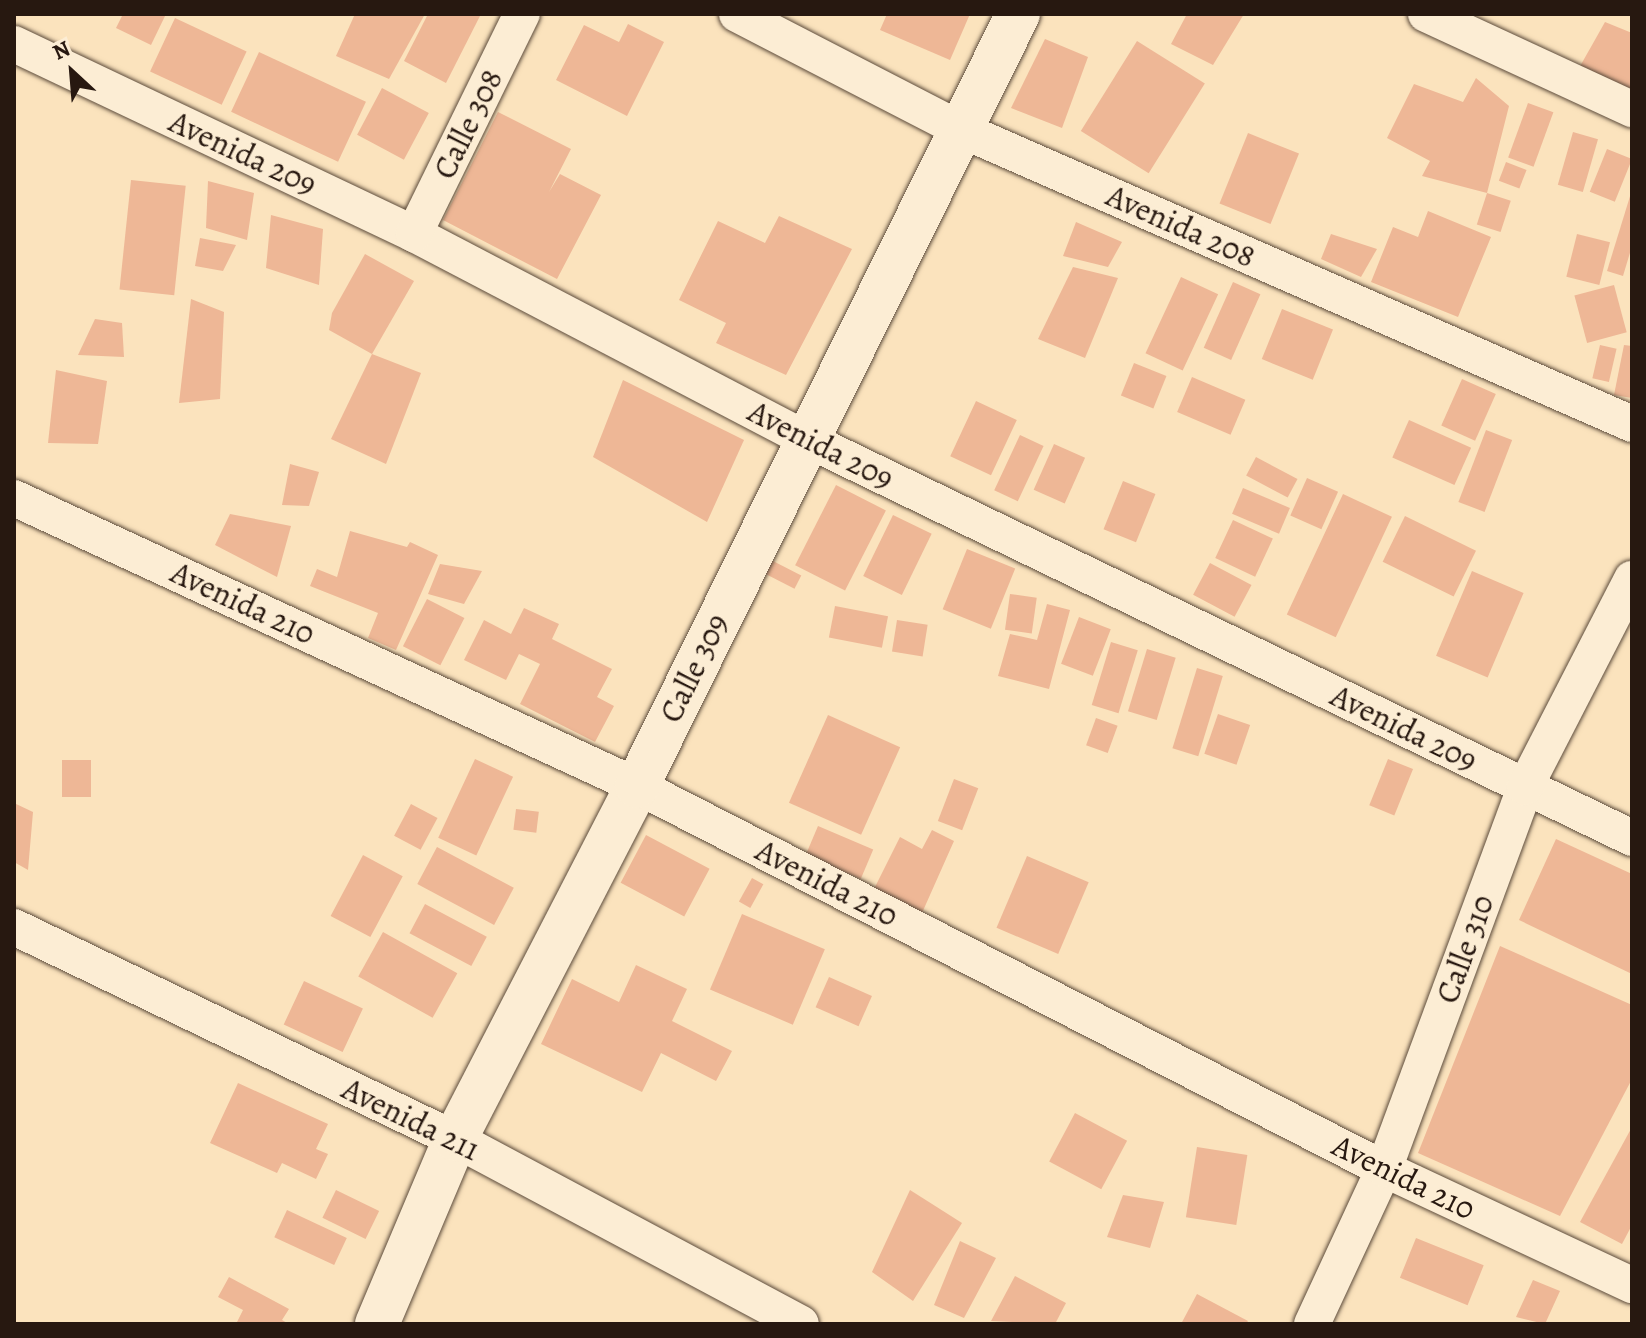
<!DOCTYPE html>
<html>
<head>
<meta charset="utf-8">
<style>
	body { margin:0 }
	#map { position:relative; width:1646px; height:1338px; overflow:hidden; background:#fbe3bd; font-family:Alegreya,serif }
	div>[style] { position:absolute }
	.building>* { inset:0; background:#eeb796; transform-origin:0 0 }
	.roads { filter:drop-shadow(0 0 2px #5c4b3b) drop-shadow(0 0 2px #5c4b3b) }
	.minor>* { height:36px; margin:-18px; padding:0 18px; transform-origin:18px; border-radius:18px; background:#fcedd4 }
	.tertiary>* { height:44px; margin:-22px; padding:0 22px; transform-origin:22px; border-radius:22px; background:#fcedd4 }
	span { translate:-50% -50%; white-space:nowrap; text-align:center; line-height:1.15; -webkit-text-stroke:6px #fcedd4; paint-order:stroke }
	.street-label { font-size:32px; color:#271810 }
	.frame { position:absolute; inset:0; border:16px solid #271810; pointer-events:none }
	.north { position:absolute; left:32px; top:32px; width:80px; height:80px; -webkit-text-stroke:6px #fcedd4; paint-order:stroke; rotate:334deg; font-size:22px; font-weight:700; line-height:32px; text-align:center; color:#271810 }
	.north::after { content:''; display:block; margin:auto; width:28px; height:36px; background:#271810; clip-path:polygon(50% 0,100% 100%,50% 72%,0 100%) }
</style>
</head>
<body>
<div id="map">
	<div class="building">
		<i style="clip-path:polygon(123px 14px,166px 14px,151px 45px,116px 28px)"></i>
		<i style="clip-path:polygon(355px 14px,425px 14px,389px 79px,336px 56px)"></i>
		<i style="clip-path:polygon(428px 14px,481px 14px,446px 83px,404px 61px)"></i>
		<i style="clip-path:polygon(887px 14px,970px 14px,950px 60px,880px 30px)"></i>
		<i style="clip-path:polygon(1187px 14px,1244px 14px,1213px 65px,1171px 44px)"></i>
		<i style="left:175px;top:18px;width:79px;height:59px;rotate:25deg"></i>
		<i style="clip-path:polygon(1605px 22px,1632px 33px,1632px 101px,1574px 77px)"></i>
		<i style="clip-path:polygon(628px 24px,664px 42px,627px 116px,556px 80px,584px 25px,619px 42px)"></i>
		<i style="clip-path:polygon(1045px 39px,1088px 57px,1062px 128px,1011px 108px)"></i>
		<i style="left:1137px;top:41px;width:80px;height:106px;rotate:32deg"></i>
		<i style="left:259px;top:52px;width:118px;height:66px;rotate:25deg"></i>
		<i style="clip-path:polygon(1476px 78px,1509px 106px,1487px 193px,1422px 176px,1430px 161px,1387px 138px,1414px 84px,1463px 102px)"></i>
		<i style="left:382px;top:88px;width:53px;height:53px;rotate:28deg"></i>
		<i style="left:1528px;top:103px;width:27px;height:58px;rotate:20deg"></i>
		<i style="clip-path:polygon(498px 112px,571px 149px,549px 192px,560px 174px,601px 195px,557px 279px,443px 220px)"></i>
		<i style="left:1573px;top:132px;width:26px;height:55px;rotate:16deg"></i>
		<i style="left:1248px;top:133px;width:55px;height:76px;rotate:22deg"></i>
		<i style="left:1607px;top:149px;width:27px;height:46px;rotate:22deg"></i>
		<i style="left:1506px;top:162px;width:22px;height:20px;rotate:21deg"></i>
		<i style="left:131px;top:180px;width:55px;height:110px;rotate:6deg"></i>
		<i style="clip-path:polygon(208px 181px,254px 193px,247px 240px,206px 228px)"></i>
		<i style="left:1487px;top:193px;width:25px;height:33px;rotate:18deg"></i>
		<i style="clip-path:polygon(1631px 193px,1632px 246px,1623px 276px,1607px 271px)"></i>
		<i style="clip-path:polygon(1428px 211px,1491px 237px,1458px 317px,1371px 282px,1393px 227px,1418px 237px)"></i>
		<i style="clip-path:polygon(271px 215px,323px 229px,319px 285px,266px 268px)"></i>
		<i style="clip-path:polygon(779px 216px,852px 249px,786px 375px,716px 343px,726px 323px,679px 300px,718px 221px,765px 243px)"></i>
		<i style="clip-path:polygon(1076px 222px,1122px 242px,1108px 267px,1063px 256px)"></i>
		<i style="clip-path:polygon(1331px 234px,1377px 249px,1361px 277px,1321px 259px)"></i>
		<i style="left:1577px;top:234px;width:34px;height:44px;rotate:14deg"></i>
		<i style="clip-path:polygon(200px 238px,236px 245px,223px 271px,195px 266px)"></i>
		<i style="clip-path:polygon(365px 254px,414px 281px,372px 354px,329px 330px,332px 313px)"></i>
		<i style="clip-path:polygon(1073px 267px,1118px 278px,1085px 358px,1038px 339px)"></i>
		<i style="left:1181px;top:277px;width:41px;height:84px;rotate:25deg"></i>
		<i style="left:1233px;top:282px;width:30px;height:72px;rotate:24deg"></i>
		<i style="left:1614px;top:285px;width:49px;height:41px;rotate:75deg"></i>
		<i style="clip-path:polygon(191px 299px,224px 312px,220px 399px,179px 403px)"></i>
		<i style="left:1282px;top:309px;width:55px;height:54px;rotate:22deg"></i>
		<i style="clip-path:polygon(95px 319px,122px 323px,124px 357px,78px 355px)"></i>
		<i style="left:1600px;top:345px;width:17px;height:34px;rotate:13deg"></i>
		<i style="clip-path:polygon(1624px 345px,1632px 346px,1632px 398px,1614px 395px)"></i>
		<i style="clip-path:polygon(372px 354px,421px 373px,386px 464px,331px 439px)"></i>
		<i style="left:1134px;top:363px;width:35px;height:35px;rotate:22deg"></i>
		<i style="clip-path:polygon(56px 370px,107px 381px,98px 444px,48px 443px)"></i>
		<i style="left:1192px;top:377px;width:58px;height:38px;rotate:23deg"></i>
		<i style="left:1462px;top:379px;width:37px;height:51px;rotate:24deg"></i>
		<i style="clip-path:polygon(623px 380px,744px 440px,707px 522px,593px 457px)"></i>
		<i style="left:976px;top:401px;width:45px;height:61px;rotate:25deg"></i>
		<i style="left:1409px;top:420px;width:68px;height:41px;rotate:24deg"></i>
		<i style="left:1486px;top:430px;width:28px;height:77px;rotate:21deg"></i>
		<i style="left:1020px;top:435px;width:26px;height:61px;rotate:25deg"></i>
		<i style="left:1054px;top:444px;width:34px;height:50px;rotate:24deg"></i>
		<i style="left:1256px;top:457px;width:47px;height:21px;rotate:28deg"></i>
		<i style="clip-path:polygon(290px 464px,319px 472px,309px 506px,282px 505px)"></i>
		<i style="left:1307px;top:478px;width:34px;height:41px;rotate:24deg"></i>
		<i style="left:1123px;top:481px;width:35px;height:52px;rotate:22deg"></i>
		<i style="left:836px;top:485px;width:56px;height:90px;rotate:27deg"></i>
		<i style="left:1243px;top:488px;width:51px;height:28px;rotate:23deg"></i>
		<i style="left:1343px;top:494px;width:54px;height:133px;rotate:25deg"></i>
		<i style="clip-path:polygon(230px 514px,291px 526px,277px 577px,215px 545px)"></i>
		<i style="left:893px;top:515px;width:43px;height:68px;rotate:26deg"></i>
		<i style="left:1405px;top:516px;width:79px;height:51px;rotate:26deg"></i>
		<i style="left:1233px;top:520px;width:44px;height:42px;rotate:25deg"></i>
		<i style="clip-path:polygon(350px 531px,407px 547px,410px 542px,438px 555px,396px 650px,368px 638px,378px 613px,310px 586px,317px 569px,337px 577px)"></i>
		<i style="left:967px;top:549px;width:52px;height:65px;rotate:22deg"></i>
		<i style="left:771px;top:560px;width:34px;height:15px;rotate:27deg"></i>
		<i style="left:1210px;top:563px;width:47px;height:36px;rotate:28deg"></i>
		<i style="clip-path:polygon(440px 564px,482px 571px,464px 604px,428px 594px)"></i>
		<i style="left:1472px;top:571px;width:56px;height:92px;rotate:23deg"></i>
		<i style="left:1010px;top:594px;width:27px;height:36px;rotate:8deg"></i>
		<i style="left:427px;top:599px;width:42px;height:53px;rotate:27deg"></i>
		<i style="clip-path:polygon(1047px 604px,1070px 610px,1049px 689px,998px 676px,1010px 634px,1037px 640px)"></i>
		<i style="left:835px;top:606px;width:54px;height:32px;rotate:11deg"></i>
		<i style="clip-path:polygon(524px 608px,559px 624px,552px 639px,612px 669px,597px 697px,614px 706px,595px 742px,520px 704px,540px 664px,519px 654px,506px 680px,464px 660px,484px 620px,511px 634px)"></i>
		<i style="left:1079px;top:617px;width:34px;height:50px;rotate:21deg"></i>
		<i style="left:897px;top:620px;width:31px;height:32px;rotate:9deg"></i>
		<i style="left:1111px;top:642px;width:28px;height:66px;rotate:17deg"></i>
		<i style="left:1147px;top:649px;width:30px;height:65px;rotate:17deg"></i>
		<i style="left:1197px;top:668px;width:27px;height:84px;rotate:17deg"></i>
		<i style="left:1218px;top:714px;width:34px;height:42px;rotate:19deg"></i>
		<i style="left:828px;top:715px;width:79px;height:96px;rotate:24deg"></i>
		<i style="left:1096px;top:718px;width:23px;height:29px;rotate:20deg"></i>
		<i style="left:475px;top:759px;width:42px;height:87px;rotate:25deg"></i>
		<i style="left:1388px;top:759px;width:27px;height:50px;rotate:22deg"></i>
		<i style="left:62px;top:760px;width:29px;height:37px"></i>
		<i style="left:954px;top:779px;width:26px;height:45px;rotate:21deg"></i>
		<i style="clip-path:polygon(14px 803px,33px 812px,28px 870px,14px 862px)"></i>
		<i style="left:411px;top:804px;width:30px;height:36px;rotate:28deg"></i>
		<i style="left:516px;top:809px;width:23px;height:21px;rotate:7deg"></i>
		<i style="left:818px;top:826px;width:60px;height:32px;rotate:23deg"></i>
		<i style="clip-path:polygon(932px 830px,954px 841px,922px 913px,874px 889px,900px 837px,922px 849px)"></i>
		<i style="left:646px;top:835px;width:72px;height:54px;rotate:28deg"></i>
		<i style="clip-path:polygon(1556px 839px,1632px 874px,1632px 974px,1519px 920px)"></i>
		<i style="left:437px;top:847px;width:87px;height:42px;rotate:28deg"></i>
		<i style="left:363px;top:855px;width:45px;height:69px;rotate:28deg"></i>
		<i style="left:1027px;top:856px;width:67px;height:78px;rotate:23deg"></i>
		<i style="left:752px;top:878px;width:13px;height:27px;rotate:29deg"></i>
		<i style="left:425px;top:904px;width:70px;height:33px;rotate:28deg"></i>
		<i style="left:742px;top:914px;width:90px;height:82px;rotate:23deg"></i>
		<i style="left:383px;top:932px;width:85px;height:51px;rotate:29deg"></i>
		<i style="clip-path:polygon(1500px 946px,1632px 1005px,1632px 1079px,1560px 1216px,1418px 1153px)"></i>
		<i style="clip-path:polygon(636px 965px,687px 989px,672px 1021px,732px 1051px,716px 1081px,661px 1053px,642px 1092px,541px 1044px,572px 979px,619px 1002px)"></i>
		<i style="left:829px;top:977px;width:47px;height:33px;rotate:24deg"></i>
		<i style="left:304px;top:981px;width:65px;height:48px;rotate:25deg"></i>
		<i style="clip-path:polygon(238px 1083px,328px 1124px,316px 1149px,328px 1154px,316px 1179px,282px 1163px,277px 1173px,210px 1143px)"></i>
		<i style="left:1075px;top:1113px;width:59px;height:55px;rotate:28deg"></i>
		<i style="clip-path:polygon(1632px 1127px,1632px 1225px,1622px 1244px,1580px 1222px)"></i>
		<i style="left:1197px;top:1147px;width:51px;height:71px;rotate:9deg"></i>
		<i style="left:336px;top:1190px;width:48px;height:31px;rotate:26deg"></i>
		<i style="clip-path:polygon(910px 1190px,962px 1223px,913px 1301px,872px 1272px)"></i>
		<i style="clip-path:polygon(1123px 1195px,1164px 1202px,1150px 1248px,1107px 1237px)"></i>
		<i style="left:287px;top:1210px;width:66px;height:30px;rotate:25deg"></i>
		<i style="left:1416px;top:1238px;width:73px;height:43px;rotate:22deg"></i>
		<i style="clip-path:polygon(960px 1241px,996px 1258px,964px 1318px,934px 1305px)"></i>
		<i style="clip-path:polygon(1015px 1276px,1066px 1303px,1055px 1324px,991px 1321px)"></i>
		<i style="clip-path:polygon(229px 1277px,289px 1309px,282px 1320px,289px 1324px,236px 1324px,243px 1310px,218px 1297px)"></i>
		<i style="clip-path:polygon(1533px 1280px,1560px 1291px,1545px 1324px,1516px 1317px)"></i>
		<i style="clip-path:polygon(1197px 1294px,1248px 1321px,1246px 1324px,1181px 1324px)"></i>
	</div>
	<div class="roads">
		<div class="minor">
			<i style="left:737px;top:14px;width:255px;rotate:27.3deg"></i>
			<i style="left:964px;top:131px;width:729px;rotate:23.68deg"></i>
			<i style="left:1426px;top:14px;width:227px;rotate:24.8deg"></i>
			<i style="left:14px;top:44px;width:443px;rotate:25.4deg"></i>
			<i style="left:414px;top:234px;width:442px;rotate:27.6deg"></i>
			<i style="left:806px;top:439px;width:917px;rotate:25.78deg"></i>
			<i style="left:414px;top:234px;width:245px;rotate:-63.9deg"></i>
			<i style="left:14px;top:498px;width:686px;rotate:24.81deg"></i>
			<i style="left:637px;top:786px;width:839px;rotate:27.15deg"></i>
			<i style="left:1384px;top:1169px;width:274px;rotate:25.1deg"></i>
			<i style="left:14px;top:927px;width:489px;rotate:25.7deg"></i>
			<i style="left:455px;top:1139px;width:392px;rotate:28.1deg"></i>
			<i style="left:1312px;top:1324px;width:171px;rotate:-65.1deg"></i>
			<i style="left:1384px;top:1169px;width:407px;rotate:-69.7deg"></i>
			<i style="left:1525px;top:787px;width:234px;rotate:-62.8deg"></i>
		</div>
		<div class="tertiary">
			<i style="left:377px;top:1324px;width:201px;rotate:-67.1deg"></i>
			<i style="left:455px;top:1139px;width:397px;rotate:-62.7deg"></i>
			<i style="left:637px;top:786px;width:861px;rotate:-63.73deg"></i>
		</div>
	</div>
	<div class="street-label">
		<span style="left:468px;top:124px;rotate:-64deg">Calle 308</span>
		<span style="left:243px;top:153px;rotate:25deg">Avenida 209</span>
		<span style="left:1181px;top:226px;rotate:24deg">Avenida 208</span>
		<span style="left:821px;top:445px;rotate:27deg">Avenida 209</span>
		<span style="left:243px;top:603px;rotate:25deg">Avenida 210</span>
		<span style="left:694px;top:668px;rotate:-64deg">Calle 309</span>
		<span style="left:1404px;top:728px;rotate:26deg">Avenida 209</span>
		<span style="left:827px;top:883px;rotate:27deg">Avenida 210</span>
		<span style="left:1465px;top:949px;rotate:-70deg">Calle 310</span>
		<span style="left:411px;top:1119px;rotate:26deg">Avenida 211</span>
		<span style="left:1404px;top:1177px;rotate:26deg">Avenida 210</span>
	</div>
	<div class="frame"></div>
	<div class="north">N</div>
</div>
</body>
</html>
